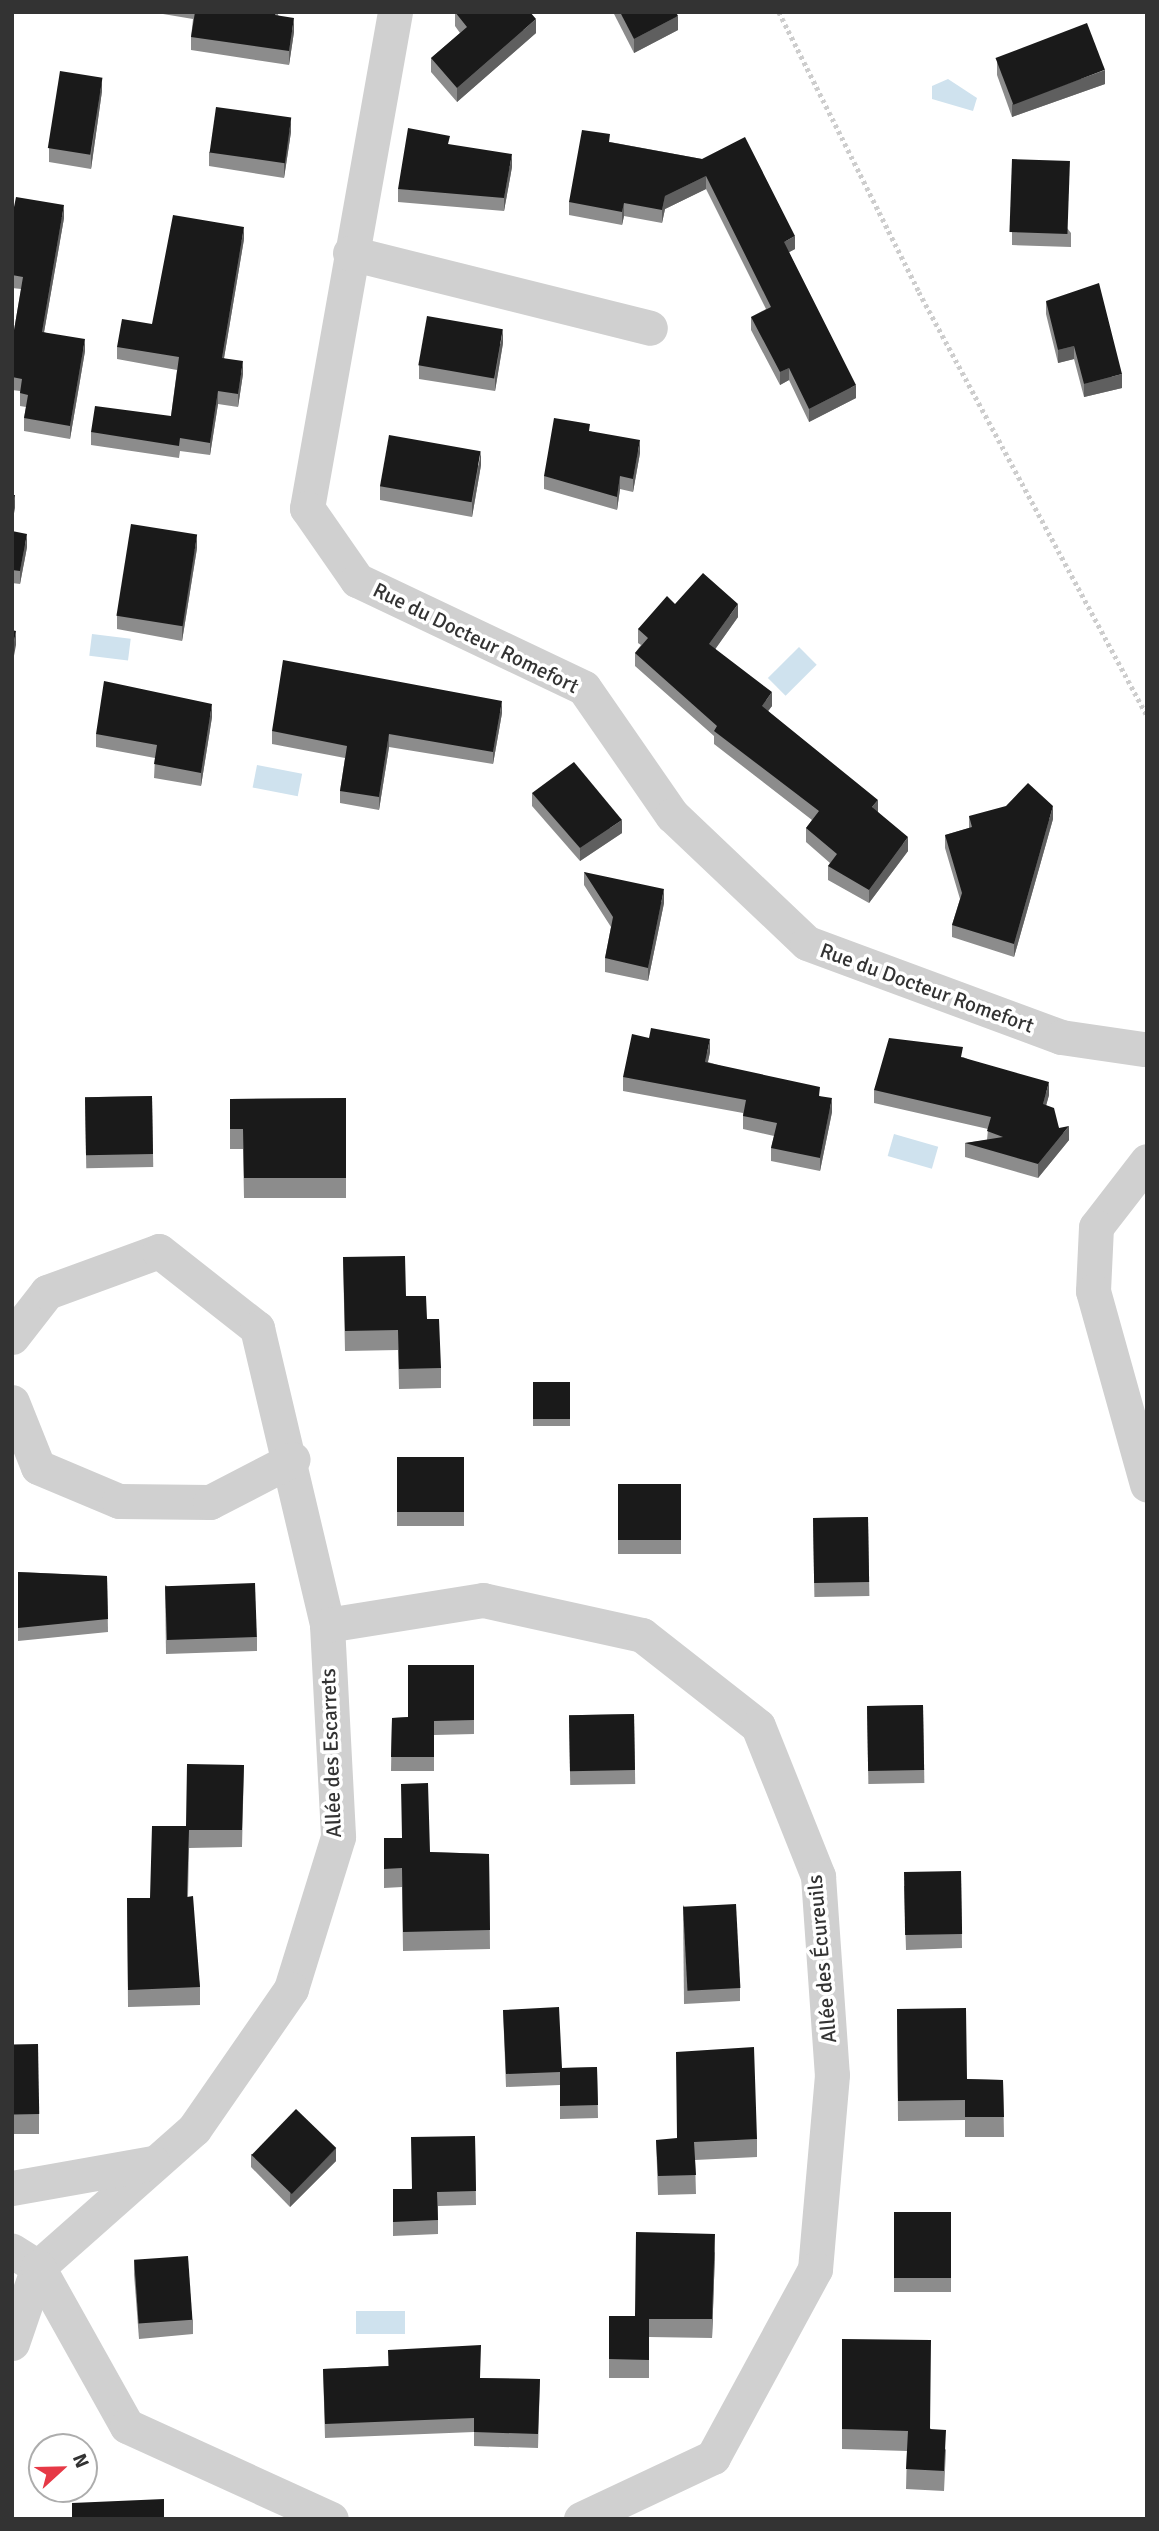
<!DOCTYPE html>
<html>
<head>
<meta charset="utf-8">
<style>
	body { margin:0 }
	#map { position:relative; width:1159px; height:2531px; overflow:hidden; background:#fff; font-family:Signika,sans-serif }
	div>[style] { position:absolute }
	.water>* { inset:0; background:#cfe2ee; transform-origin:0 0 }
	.path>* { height:4.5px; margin-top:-2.25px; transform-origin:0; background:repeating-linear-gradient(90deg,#cdcdcd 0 3.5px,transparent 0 7px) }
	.street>* { height:35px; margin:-17.5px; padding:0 17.5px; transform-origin:17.5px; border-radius:17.5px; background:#d0d0d0 }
	.wall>* { inset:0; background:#8c8c8c; transform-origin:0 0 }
	.shaded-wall>* { inset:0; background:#5f5f5f }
	.building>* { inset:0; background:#1a1a1a; transform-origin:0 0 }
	span { translate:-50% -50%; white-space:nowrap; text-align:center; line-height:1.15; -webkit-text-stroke:7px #fff; paint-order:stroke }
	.street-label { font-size:21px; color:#333 }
	.frame { position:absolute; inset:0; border:14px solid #333; pointer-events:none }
	.north { position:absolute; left:28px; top:2433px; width:70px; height:70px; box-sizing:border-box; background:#fff; border:2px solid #adadad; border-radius:50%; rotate:68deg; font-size:19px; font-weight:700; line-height:28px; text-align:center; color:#333 }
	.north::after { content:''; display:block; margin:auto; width:24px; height:32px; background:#e63946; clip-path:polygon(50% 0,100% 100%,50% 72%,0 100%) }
</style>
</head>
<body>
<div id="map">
	<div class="water">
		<i style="clip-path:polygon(948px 79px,977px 98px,973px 111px,932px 99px,932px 86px)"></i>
		<i style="left:92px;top:634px;width:39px;height:22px;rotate:7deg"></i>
		<i style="left:799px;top:647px;width:25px;height:44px;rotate:45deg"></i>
		<i style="left:257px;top:765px;width:46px;height:23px;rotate:11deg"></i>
		<i style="left:894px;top:1134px;width:46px;height:23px;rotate:16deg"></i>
		<i style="left:356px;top:2311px;width:49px;height:23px"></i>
	</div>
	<div class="path">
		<i style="left:779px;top:12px;width:313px;rotate:63.4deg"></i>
		<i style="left:919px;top:292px;width:481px;rotate:61.7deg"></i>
	</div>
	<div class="street">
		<i style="left:395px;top:12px;width:504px;rotate:100.06deg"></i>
		<i style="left:307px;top:508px;width:88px;rotate:55.2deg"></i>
		<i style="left:357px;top:580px;width:251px;rotate:25.4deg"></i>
		<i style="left:584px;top:688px;width:155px;rotate:55.3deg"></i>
		<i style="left:672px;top:815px;width:186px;rotate:43.5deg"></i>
		<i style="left:807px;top:943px;width:271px;rotate:20.3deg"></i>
		<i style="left:1061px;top:1037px;width:83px;rotate:8.3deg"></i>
		<i style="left:350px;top:253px;width:309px;rotate:14deg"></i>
		<i style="left:1147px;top:1161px;width:83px;rotate:127.7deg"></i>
		<i style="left:1096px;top:1227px;width:64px;rotate:92.7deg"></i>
		<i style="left:1093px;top:1291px;width:201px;rotate:74.4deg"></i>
		<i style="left:12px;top:1337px;width:57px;rotate:-52.1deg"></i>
		<i style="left:47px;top:1292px;width:119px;rotate:-20.1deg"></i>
		<i style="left:159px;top:1251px;width:125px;rotate:38.2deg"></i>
		<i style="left:257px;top:1328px;width:305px;rotate:76.7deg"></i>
		<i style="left:327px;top:1625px;width:212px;rotate:87deg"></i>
		<i style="left:338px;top:1837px;width:159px;rotate:107.2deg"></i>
		<i style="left:291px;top:1989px;width:170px;rotate:124.7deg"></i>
		<i style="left:194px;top:2129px;width:208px;rotate:138.5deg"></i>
		<i style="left:38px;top:2267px;width:31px;rotate:-148deg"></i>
		<i style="left:12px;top:1402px;width:70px;rotate:68.2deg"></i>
		<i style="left:38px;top:1467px;width:88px;rotate:22.8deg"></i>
		<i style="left:119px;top:1501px;width:91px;rotate:0.6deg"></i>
		<i style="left:210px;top:1502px;width:93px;rotate:-27.4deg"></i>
		<i style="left:327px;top:1625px;width:158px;rotate:-9.1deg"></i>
		<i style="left:483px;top:1600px;width:163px;rotate:12.4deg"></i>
		<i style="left:642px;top:1635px;width:147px;rotate:38.1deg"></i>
		<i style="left:758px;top:1726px;width:162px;rotate:68.2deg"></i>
		<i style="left:818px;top:1876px;width:199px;rotate:86deg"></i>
		<i style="left:832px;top:2075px;width:195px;rotate:95deg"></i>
		<i style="left:815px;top:2269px;width:214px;rotate:118.5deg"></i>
		<i style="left:713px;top:2457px;width:146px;rotate:154.8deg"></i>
		<i style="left:12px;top:2188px;width:143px;rotate:-10.1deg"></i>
		<i style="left:12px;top:2343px;width:80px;rotate:-71.1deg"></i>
		<i style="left:38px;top:2267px;width:182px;rotate:60.8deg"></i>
		<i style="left:127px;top:2426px;width:224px;rotate:24.5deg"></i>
	</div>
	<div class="wall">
		<i style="clip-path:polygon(151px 12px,278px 12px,278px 15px,294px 32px,289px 65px,191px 50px,191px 37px,193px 19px)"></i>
		<i style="clip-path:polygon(613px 12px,676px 12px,678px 30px,634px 53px)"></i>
		<i style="clip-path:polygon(455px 13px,536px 33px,457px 102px,431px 72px,431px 58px,460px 33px,455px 26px)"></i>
		<i style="clip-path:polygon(997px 62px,1105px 84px,1012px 117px,997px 75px)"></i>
		<i style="clip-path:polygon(102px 91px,91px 169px,49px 162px,49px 148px)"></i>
		<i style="clip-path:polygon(291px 132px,284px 178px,209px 166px,209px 152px)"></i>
		<i style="clip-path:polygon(610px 142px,702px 159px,795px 249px,789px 252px,856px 398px,809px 422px,789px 380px,780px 385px,751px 330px,751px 317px,766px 309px,706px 189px,665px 209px,662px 223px,624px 216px,622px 225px,569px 215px,569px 202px)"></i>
		<i style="clip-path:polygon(1012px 159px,1071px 233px,1071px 247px,1012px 245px)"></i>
		<i style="clip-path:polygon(512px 167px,504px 211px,398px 202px,398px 189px)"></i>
		<i style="clip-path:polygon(12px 217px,64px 218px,44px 332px,85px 351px,70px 439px,24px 431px,24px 418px,26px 407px,20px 406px,20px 391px,12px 390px,12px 342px,21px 289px,12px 288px)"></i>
		<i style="clip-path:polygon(244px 239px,224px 358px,243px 374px,238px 407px,218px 404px,210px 455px,180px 451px,179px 458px,91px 445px,91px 432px,171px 416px,177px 370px,117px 359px,117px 347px,152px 324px)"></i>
		<i style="clip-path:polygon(1046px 301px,1122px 388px,1084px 397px,1074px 359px,1058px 363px,1046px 314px)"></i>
		<i style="clip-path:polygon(503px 343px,495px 391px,419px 379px,419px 365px)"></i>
		<i style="clip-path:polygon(590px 431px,640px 453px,633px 492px,620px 489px,617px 510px,544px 489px,544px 476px)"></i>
		<i style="clip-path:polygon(481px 465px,472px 517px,380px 500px,380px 486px)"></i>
		<i style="clip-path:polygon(12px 531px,27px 547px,20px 584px,12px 583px)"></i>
		<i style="clip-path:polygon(197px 548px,182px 641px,117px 629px,117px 616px)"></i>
		<i style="clip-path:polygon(675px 604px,738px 617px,715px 649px,772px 706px,768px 711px,878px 812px,908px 851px,869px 903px,828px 880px,828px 866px,830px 863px,806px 842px,806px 828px,812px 820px,714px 744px,714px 736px,635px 666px,635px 653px,641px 645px,638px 643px,638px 629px)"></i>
		<i style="clip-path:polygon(502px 713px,493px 764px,389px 747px,379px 810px,340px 803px,340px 791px,345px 758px,272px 744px,272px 731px)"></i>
		<i style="clip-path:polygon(212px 717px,201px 786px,154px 778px,155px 758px,96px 747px,96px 734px)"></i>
		<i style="clip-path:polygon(532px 793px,622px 833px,580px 861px,532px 806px)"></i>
		<i style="clip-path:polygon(969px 816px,1053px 819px,1014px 957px,952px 937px,952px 925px,960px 899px,945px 848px,945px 835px,969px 828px)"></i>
		<i style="clip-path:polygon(584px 872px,664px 903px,648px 981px,605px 972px,605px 958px,611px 927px,584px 885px)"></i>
		<i style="clip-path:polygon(710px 1052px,708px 1062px,820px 1096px,832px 1112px,820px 1171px,771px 1161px,771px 1148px,774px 1136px,743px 1129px,743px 1113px,623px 1091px,623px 1077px)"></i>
		<i style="clip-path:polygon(963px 1057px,1049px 1095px,1046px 1105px,1059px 1128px,1069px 1140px,1038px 1178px,965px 1157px,965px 1143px,987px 1140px,988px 1129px,874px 1103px,874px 1090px)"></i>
		<i style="left:152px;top:1096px;width:71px;height:67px;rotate:89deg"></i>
		<i style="clip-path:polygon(346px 1098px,346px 1198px,244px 1198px,243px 1149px,230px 1149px,230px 1099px)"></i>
		<i style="clip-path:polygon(343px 1257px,406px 1296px,427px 1319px,441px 1368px,441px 1388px,399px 1389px,398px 1350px,345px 1351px)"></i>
		<i style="left:533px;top:1382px;width:37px;height:44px"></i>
		<i style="left:464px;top:1457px;width:69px;height:67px;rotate:90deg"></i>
		<i style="left:681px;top:1484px;width:70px;height:63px;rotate:90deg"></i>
		<i style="left:868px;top:1517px;width:79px;height:55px;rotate:89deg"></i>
		<i style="clip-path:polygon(18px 1572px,107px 1576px,108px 1632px,18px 1641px)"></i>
		<i style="clip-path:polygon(165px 1585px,257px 1637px,257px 1651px,166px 1654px)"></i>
		<i style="clip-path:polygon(474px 1665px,474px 1734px,434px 1735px,434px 1771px,391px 1771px,392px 1718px,408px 1717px)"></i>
		<i style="left:923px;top:1705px;width:78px;height:56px;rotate:89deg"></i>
		<i style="left:634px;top:1714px;width:70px;height:65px;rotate:89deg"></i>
		<i style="clip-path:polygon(244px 1765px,242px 1847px,189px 1848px,188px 1897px,200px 1987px,200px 2005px,128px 2007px,127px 1898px,150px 1898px,186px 1826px)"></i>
		<i style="clip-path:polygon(430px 1852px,489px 1854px,490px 1949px,403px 1951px,402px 1887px,384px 1888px,384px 1857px)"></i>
		<i style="clip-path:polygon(961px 1871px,962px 1948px,906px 1950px,904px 1886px)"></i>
		<i style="clip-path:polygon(683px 1905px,740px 1988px,740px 2001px,684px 2004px)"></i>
		<i style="clip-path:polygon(897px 2009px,967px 2079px,1003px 2080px,1004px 2137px,965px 2137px,965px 2120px,898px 2121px)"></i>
		<i style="clip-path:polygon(503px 2010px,562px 2068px,597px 2067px,598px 2118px,560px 2119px,560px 2085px,506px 2087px)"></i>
		<i style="clip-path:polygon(12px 2045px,39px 2114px,39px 2134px,12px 2134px)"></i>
		<i style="clip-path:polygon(475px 2136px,476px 2205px,438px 2206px,438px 2234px,393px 2236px,393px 2189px,411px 2189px)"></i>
		<i style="clip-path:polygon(757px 2139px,757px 2157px,695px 2160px,696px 2194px,658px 2195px,656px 2140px)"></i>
		<i style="clip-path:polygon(251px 2154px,336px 2161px,290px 2207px,251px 2167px)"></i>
		<i style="left:951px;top:2212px;width:80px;height:57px;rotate:90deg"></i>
		<i style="clip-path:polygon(715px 2252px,712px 2338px,649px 2337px,649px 2378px,609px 2378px,609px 2316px,635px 2316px)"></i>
		<i style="clip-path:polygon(134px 2260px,193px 2320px,193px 2334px,139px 2339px,134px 2274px)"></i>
		<i style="clip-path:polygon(842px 2339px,931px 2429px,946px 2450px,944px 2491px,906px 2489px,907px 2451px,842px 2449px)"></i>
		<i style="clip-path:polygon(388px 2350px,480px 2378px,540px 2379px,538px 2448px,474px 2446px,474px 2432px,325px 2438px,323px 2369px,388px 2366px)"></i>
	</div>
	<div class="shaded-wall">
		<i style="clip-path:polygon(678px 16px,678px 30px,634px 53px,634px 39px)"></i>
		<i style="clip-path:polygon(294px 18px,294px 32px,289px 65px,289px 51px)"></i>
		<i style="clip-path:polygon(536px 19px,536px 33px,457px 102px,457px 88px)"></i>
		<i style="clip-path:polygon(1105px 70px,1105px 84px,1012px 117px,1012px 104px)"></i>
		<i style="clip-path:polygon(102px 78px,102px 91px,91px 169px,91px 155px)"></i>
		<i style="clip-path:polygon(291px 118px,291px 132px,284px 178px,284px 164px)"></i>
		<i style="clip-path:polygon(512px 154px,512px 167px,504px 211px,504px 198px)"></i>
		<i style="clip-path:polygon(706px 176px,706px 189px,665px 209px,662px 223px,662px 210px,665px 196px)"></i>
		<i style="clip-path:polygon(624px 203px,624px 216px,622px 225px,622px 212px)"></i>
		<i style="clip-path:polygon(64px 205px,64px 218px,42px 344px,42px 332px)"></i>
		<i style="clip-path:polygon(244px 227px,244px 239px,222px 370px,222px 358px)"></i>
		<i style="clip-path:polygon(795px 236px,795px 249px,784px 255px,784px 242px)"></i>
		<i style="clip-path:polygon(503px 329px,503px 343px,495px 391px,495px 377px)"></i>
		<i style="clip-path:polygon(85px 339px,85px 351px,70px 439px,70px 426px)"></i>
		<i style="clip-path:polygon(1074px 346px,1074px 359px,1058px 363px,1058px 350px)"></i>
		<i style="clip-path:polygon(243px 361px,243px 374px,238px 407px,238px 394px)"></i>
		<i style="clip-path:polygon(789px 368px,789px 380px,780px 385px,780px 372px)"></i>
		<i style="clip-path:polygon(1122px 374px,1122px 388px,1084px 397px,1084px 384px)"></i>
		<i style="clip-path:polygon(856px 385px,856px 398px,809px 422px,809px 409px)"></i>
		<i style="clip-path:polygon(218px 391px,218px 404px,210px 455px,210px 443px)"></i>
		<i style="clip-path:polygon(640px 440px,640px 453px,633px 492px,633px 479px)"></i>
		<i style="clip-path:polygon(481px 451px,481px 465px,472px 517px,472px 503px)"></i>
		<i style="clip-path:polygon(620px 476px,620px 489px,617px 510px,617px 497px)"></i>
		<i style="clip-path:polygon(15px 495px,15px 508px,12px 524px,12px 512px)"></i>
		<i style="clip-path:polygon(27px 534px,27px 547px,20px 584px,20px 571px)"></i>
		<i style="clip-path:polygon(197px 535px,197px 548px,182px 641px,182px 628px)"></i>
		<i style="clip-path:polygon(738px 604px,738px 617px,709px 658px,709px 644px)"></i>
		<i style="clip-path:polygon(16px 631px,16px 645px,12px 666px,12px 652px)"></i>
		<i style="clip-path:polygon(772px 692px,772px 706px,762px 719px,762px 706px)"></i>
		<i style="clip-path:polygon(502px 701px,502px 713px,493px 764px,493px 752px)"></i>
		<i style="clip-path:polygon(212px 704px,212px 717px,201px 786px,201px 773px)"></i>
		<i style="clip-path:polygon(389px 734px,389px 747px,379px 810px,379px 797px)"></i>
		<i style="clip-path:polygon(878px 800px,878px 814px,872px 807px)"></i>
		<i style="clip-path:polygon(1053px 806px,1053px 819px,1014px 957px,1014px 944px)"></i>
		<i style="clip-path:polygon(622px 820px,622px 833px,580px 861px,580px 848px)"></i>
		<i style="clip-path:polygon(908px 837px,908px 851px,869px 903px,869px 890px)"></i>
		<i style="clip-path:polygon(664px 889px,664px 903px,648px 981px,648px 968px)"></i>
		<i style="clip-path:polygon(710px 1039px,710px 1052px,705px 1075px,705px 1062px)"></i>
		<i style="clip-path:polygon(1049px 1082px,1049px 1095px,1043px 1117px,1043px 1104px)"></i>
		<i style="clip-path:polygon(832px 1098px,832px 1112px,820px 1171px,820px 1158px)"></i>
		<i style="clip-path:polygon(1069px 1126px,1069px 1140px,1038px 1178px,1038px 1164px)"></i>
		<i style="clip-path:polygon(336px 2148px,336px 2161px,290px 2207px,290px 2193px)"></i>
		<i style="clip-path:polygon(715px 2234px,715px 2252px,712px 2338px,712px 2319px)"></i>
	</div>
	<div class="building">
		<i style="clip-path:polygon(195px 12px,276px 12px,275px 15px,294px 18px,289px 51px,191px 37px)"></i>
		<i style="clip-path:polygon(455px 12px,530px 12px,536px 19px,457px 88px,431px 58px,467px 27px)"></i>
		<i style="clip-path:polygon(620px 12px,676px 12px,678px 16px,634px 39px)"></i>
		<i style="left:1087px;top:23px;width:50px;height:98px;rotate:69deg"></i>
		<i style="left:60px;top:71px;width:43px;height:78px;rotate:9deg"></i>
		<i style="left:216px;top:107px;width:76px;height:46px;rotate:8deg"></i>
		<i style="clip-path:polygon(408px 128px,450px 136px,448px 144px,512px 154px,504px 198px,398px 189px)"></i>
		<i style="clip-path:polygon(582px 130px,610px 134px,609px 142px,702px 159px,745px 137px,795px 236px,784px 242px,856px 385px,809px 409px,789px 368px,780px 372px,751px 317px,771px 307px,706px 176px,665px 196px,662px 210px,624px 203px,622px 212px,569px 202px)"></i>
		<i style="left:1012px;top:159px;width:58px;height:73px;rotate:2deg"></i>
		<i style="clip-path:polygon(16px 197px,64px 205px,42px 332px,85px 339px,70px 426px,24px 418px,28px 395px,20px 393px,22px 379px,12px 377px,12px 342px,23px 277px,12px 275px,14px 258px,12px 257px,12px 217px)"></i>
		<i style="clip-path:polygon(173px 215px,244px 227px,222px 358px,243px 361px,238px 394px,218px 391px,210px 443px,180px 438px,179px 446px,91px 432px,95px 406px,171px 416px,179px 357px,117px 347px,122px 319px,152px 324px)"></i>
		<i style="clip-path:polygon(1099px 283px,1122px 374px,1084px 384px,1074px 346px,1058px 350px,1046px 301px)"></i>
		<i style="left:427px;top:316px;width:77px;height:50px;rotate:10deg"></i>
		<i style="clip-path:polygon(554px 418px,590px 424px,589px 431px,640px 440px,633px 479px,620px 476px,617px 497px,544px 476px)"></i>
		<i style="left:389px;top:435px;width:93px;height:52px;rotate:10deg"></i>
		<i style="clip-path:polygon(12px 495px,15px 495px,12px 512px)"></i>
		<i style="left:131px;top:524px;width:67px;height:93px;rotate:9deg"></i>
		<i style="clip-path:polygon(12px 531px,27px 534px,20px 571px,12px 570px)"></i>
		<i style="clip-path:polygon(703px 573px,738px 604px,709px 644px,772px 692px,762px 706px,878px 800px,872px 807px,908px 837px,869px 890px,828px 866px,837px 854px,806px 828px,819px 811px,714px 731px,717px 726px,635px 653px,648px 638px,638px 629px,667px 596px,675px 604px)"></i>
		<i style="clip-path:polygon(12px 630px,16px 631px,12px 652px)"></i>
		<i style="clip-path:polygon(283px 660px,502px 701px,493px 752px,389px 734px,379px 797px,340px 791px,347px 746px,272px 731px)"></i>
		<i style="clip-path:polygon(104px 681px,212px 704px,201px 773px,154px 764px,157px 745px,96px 734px)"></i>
		<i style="clip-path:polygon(574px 762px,622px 820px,580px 848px,532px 793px)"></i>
		<i style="clip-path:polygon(1028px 783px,1053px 806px,1014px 944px,952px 925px,962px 893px,945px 835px,972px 827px,969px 816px,1006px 806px)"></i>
		<i style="clip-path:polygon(584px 872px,664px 889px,648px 968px,605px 958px,613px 917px)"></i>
		<i style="clip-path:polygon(651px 1028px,710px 1039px,705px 1062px,820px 1087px,819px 1096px,832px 1098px,820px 1158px,771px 1148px,777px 1123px,743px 1116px,746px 1100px,623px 1077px,632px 1034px,649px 1038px)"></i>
		<i style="clip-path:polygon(889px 1038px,963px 1047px,961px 1057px,1049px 1082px,1043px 1104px,1054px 1108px,1059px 1128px,1069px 1126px,1038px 1164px,965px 1143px,1003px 1137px,987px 1131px,991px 1117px,874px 1090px)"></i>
		<i style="left:152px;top:1096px;width:58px;height:67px;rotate:89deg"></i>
		<i style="clip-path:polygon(346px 1098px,346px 1178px,244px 1178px,243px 1129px,230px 1129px,230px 1099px)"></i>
		<i style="clip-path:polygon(405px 1256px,406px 1296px,426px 1296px,427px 1319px,439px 1319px,441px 1368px,399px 1369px,398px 1330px,345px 1331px,343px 1257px)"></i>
		<i style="left:533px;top:1382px;width:37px;height:37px"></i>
		<i style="left:464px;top:1457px;width:55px;height:67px;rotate:90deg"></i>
		<i style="left:681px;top:1484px;width:56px;height:63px;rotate:90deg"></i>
		<i style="left:868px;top:1517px;width:65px;height:55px;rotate:89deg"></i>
		<i style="clip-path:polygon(18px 1572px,107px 1576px,108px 1619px,18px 1628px)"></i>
		<i style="left:255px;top:1583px;width:54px;height:90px;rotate:88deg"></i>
		<i style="clip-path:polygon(408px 1665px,474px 1665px,474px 1720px,434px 1721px,434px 1757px,391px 1757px,392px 1718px,408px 1717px)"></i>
		<i style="left:923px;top:1705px;width:65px;height:56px;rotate:89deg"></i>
		<i style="left:634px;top:1714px;width:56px;height:65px;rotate:89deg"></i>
		<i style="clip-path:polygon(187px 1764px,244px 1765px,242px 1830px,189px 1830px,187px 1897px,193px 1896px,200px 1987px,128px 1990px,127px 1898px,150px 1898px,152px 1826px,186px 1826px)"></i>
		<i style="clip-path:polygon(428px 1783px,430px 1852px,489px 1854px,490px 1930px,403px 1932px,402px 1868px,384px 1869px,384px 1838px,402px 1838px,401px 1784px)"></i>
		<i style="left:961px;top:1871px;width:63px;height:57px;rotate:89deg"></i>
		<i style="left:736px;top:1904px;width:84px;height:53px;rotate:87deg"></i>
		<i style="clip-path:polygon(559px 2007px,562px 2068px,597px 2067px,598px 2105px,560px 2106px,560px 2072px,506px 2074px,503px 2010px)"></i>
		<i style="clip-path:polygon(966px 2008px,967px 2079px,1003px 2080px,1004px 2117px,965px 2117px,965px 2100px,898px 2101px,897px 2009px)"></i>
		<i style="left:38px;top:2044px;width:70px;height:26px;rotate:89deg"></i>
		<i style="clip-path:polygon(754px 2047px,757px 2139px,694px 2142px,696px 2175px,658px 2176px,656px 2140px,677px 2138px,676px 2052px)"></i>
		<i style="left:296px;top:2109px;width:56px;height:64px;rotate:44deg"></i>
		<i style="clip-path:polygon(475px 2136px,476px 2191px,437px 2192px,438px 2220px,393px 2222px,393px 2189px,412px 2189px,411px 2137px)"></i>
		<i style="left:951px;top:2212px;width:66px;height:57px;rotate:90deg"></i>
		<i style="clip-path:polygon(636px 2232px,715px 2234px,712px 2319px,649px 2319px,649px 2360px,609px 2359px,609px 2316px,635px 2316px)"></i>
		<i style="left:188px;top:2256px;width:64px;height:54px;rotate:86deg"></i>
		<i style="clip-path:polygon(842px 2339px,931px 2340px,930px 2429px,946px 2430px,944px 2471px,906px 2469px,908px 2431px,842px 2429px)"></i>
		<i style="clip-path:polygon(481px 2345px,480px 2378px,540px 2379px,538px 2434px,474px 2432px,474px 2418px,325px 2424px,323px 2369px,389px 2366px,388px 2350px)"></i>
		<i style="clip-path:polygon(164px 2499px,164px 2519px,72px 2519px,72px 2503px)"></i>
	</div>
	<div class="street-label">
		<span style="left:476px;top:638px;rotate:26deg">Rue du Docteur Romefort</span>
		<span style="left:927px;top:988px;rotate:20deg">Rue du Docteur Romefort</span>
		<span style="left:331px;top:1753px;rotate:-92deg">Allée des Escarrets</span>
		<span style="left:822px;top:1959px;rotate:-95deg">Allée des Écureuils</span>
	</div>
	<div class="frame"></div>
	<div class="north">N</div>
</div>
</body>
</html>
